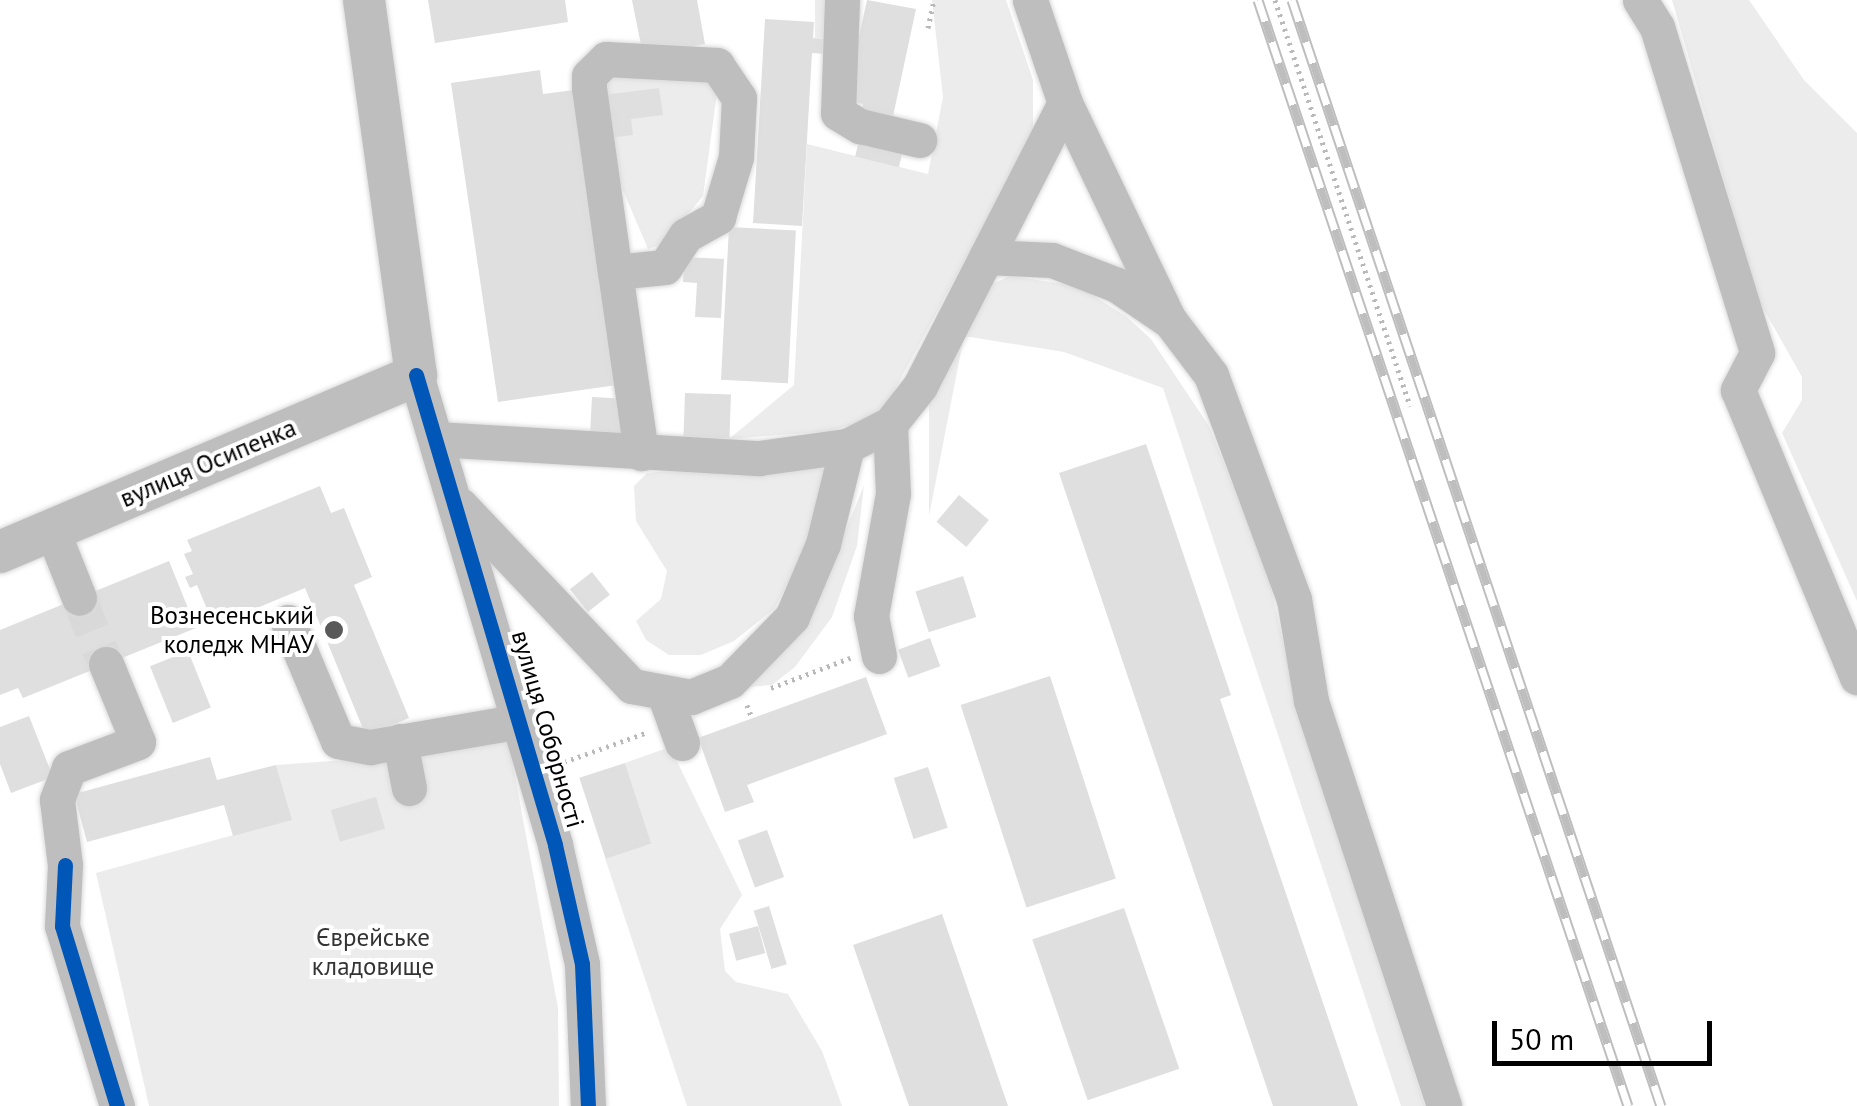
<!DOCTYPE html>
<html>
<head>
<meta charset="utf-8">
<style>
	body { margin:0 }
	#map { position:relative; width:1857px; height:1106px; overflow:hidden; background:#fff; font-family:"PT Sans",sans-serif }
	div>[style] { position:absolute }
	.green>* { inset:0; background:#ececec; transform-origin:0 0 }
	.building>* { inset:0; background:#dfdfdf; transform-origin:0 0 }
	.minor-tunnel>* { height:35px; margin-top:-17.5px; transform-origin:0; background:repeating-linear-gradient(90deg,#d9d9d9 0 35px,transparent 0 53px) }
	.path>* { height:5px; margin-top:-2.5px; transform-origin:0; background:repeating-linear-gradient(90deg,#b9b9b9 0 2.5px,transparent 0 7.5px) }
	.roads { filter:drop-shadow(0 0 2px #dbdbdb) drop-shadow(0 0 2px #dbdbdb) }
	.minor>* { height:35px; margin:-17.5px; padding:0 17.5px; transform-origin:17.5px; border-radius:17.5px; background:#bebebe }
	.major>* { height:42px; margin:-21px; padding:0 21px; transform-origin:21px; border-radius:21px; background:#bebebe }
	.rail>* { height:11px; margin-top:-5.5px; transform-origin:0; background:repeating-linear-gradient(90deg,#fff 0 22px,#bebebe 0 44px); box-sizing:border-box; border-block:2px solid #bebebe }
	.cycleway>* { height:15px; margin:-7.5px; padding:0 7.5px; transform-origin:7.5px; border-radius:7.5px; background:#0057b8 }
	.dots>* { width:28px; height:28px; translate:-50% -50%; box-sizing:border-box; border:5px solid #fff; border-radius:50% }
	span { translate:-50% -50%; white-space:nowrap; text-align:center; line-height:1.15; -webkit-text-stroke:8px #fff; paint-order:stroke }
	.street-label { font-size:25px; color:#000 }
	.poi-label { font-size:25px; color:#000 }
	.right { translate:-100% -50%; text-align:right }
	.park-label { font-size:25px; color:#333 }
	.scale { position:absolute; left:1492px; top:1021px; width:220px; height:45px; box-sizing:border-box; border:5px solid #000; border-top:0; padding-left:12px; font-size:30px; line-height:35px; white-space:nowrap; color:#000; -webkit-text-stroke:8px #fff; paint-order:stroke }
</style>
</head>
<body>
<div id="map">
	<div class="green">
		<i style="left:815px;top:0;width:15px;height:38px"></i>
		<i style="clip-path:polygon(932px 0,1006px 0,1033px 80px,1033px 134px,887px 404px,861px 422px,830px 431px,729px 439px,794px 385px,807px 144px,928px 174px,943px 97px)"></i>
		<i style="clip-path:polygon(1672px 0,1749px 0,1804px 80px,1857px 133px,1857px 601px,1782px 433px,1802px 400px,1802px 377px,1759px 301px)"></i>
		<i style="clip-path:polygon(700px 74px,717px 93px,703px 196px,663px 244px,648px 249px,619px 181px,603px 95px,607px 75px)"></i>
		<i style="clip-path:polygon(1010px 276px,1078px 286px,1127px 317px,1151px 339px,1209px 426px,1267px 570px,1301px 722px,1425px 1106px,1401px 1106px,1163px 388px,1064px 352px,964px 336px,929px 516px,929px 390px,992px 284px)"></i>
		<i style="clip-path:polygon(831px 456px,811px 539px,774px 609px,734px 641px,701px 655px,669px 655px,646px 640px,636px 621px,661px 599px,667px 571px,636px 521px,634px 486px,647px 473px)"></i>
		<i style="clip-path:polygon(864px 485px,857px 546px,832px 617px,795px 667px,772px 685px,748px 687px,826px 580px)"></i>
		<i style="clip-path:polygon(508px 738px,558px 1008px,559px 1106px,149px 1106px,96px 873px,291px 819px,276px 765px,388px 757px)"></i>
		<i style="clip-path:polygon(670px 747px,742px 895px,720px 929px,725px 971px,736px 982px,788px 994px,822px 1051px,842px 1106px,687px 1106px,605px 858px,651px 844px,625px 763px)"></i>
	</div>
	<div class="building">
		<i style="clip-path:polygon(428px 0,565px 0,568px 22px,435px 43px)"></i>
		<i style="clip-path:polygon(632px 0,697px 0,705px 44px,643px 55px)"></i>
		<i style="clip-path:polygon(867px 0,916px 9px,892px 121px,861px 115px,863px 104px,845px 100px)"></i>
		<i style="clip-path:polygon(765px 19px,814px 22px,813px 38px,827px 39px,827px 54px,812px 53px,802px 226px,753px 223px)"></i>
		<i style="clip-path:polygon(540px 70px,543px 94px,574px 90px,617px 385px,498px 402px,451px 83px)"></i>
		<i style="clip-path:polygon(659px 88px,663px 115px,631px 119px,633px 135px,609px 138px,603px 95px)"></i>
		<i style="left:860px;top:137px;width:45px;height:20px;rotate:14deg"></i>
		<i style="left:729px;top:227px;width:67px;height:153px;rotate:3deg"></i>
		<i style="clip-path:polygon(685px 257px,724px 259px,721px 318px,695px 317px,697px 283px,683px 282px)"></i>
		<i style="left:685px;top:393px;width:46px;height:44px;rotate:2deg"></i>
		<i style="left:592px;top:397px;width:37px;height:34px;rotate:3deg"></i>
		<i style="clip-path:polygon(1146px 444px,1231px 695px,1220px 699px,1358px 1106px,1273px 1106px,1059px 473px)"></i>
		<i style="clip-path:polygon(320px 486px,331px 513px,344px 508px,372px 577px,354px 585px,409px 718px,366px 736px,305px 588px,214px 626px,197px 585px,190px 588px,185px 577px,193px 574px,184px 554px,192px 551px,187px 540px)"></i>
		<i style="left:959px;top:495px;width:39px;height:35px;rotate:40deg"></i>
		<i style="clip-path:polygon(169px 561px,196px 628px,23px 698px,18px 688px,0 695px,0 630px)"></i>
		<i style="left:592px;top:572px;width:29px;height:28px;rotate:52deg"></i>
		<i style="left:963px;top:576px;width:43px;height:50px;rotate:72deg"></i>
		<i style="left:930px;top:638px;width:30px;height:34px;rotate:70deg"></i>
		<i style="left:188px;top:651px;width:61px;height:41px;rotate:68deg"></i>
		<i style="left:1050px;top:676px;width:213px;height:94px;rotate:72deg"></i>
		<i style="clip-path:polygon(866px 677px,887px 734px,747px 785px,754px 802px,725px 812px,698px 738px)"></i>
		<i style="clip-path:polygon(29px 716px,53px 777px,11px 793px,0 764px,0 727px)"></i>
		<i style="clip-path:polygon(210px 757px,217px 780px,276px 765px,292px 820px,233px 836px,224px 805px,87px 842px,74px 794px)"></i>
		<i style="left:625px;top:763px;width:85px;height:48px;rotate:72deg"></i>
		<i style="left:928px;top:767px;width:64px;height:36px;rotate:72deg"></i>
		<i style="left:376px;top:797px;width:33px;height:47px;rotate:74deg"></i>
		<i style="left:767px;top:830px;width:50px;height:31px;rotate:70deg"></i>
		<i style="left:769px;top:906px;width:61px;height:16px;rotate:73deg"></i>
		<i style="left:1124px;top:908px;width:170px;height:97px;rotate:71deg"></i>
		<i style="clip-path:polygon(942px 914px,1008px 1106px,909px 1106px,853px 945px)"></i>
		<i style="left:758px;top:926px;width:28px;height:30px;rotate:75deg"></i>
	</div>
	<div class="minor-tunnel">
		<i style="left:79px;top:598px;width:71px;rotate:67.8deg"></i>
	</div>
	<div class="path">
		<i style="left:1275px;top:0;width:428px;rotate:71.6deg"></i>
		<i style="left:928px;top:28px;width:29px;rotate:-78deg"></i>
		<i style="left:771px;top:688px;width:85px;rotate:-20.8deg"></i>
		<i style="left:747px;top:705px;width:14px;rotate:69deg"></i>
		<i style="left:564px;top:762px;width:89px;rotate:-19.7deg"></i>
	</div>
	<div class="roads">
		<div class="minor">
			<i style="left:842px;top:0;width:113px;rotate:92deg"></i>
			<i style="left:838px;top:113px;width:26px;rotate:31deg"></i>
			<i style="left:860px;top:126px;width:61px;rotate:13.3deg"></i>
			<i style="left:1640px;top:0;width:32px;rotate:58deg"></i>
			<i style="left:1657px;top:27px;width:341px;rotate:72.9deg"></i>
			<i style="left:1757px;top:353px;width:42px;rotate:117.2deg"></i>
			<i style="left:1738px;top:390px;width:311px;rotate:67.5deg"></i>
			<i style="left:1065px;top:103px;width:238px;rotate:64.4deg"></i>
			<i style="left:986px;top:257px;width:66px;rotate:2.6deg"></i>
			<i style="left:1052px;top:260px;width:70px;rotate:21deg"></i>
			<i style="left:1117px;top:285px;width:64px;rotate:34.2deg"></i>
			<i style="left:1170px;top:321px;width:68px;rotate:52.8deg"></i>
			<i style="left:1211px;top:375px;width:239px;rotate:69.7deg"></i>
			<i style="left:1294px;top:599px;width:103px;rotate:80.5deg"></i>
			<i style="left:1311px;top:701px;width:426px;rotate:71.8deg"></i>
			<i style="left:615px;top:272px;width:50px;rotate:-5.7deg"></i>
			<i style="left:665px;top:267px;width:38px;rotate:-57deg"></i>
			<i style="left:686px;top:235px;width:37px;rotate:-29deg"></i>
			<i style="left:718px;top:217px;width:63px;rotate:-73.3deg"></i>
			<i style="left:736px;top:157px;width:59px;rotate:-87.1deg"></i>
			<i style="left:739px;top:98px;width:40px;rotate:-124deg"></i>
			<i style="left:717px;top:65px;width:111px;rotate:-176.9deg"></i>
			<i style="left:606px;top:59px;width:24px;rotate:135deg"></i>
			<i style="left:589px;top:76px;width:12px;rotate:90deg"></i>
			<i style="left:589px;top:88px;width:186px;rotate:82deg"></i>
			<i style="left:615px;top:272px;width:183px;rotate:81.8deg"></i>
			<i style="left:416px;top:375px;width:490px;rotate:73.5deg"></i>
			<i style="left:555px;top:845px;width:122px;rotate:77.2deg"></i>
			<i style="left:582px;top:964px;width:142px;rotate:87.6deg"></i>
			<i style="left:436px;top:439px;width:324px;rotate:3.4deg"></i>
			<i style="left:759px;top:458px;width:89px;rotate:-7.8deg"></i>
			<i style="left:847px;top:446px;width:48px;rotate:-27.1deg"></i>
			<i style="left:890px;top:424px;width:48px;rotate:-51.7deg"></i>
			<i style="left:920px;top:386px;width:318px;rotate:-62.9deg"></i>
			<i style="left:1065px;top:103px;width:109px;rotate:-108.8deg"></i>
			<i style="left:460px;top:505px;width:250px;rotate:46.5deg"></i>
			<i style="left:632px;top:686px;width:60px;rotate:10.6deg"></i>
			<i style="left:691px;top:697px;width:42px;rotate:-22.3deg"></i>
			<i style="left:730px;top:681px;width:89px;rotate:-45.9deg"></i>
			<i style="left:792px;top:617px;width:79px;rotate:-67deg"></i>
			<i style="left:823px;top:544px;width:101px;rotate:-76.2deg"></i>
			<i style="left:52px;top:530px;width:73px;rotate:68.3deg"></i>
			<i style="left:288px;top:622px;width:129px;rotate:67.2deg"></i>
			<i style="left:338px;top:741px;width:33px;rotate:11deg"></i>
			<i style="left:370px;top:747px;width:153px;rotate:-9.8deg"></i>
			<i style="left:879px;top:656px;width:41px;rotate:-101.3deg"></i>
			<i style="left:871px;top:616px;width:124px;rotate:-79.8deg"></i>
			<i style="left:893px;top:494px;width:70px;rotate:-92.5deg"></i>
			<i style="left:106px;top:664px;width:84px;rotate:67.7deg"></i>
			<i style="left:138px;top:742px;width:74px;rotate:159.4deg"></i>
			<i style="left:69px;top:768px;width:34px;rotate:111deg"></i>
			<i style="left:57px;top:800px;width:65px;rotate:83deg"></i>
			<i style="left:65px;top:865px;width:61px;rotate:92.8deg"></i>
			<i style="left:62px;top:926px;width:188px;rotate:73deg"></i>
			<i style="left:665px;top:696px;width:50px;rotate:70.1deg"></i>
			<i style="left:400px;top:741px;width:48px;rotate:79.2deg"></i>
		</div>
		<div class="major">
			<i style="left:0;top:552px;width:452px;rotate:-23deg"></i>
			<i style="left:416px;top:375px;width:379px;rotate:-97.9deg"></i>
		</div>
	</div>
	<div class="rail">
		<i style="left:1258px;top:0;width:1166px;rotate:71.5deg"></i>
		<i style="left:1292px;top:0;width:1166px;rotate:71.55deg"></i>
	</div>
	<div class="cycleway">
		<i style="left:416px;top:375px;width:490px;rotate:73.5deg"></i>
		<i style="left:555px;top:845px;width:122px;rotate:77.2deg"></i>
		<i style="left:582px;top:964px;width:142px;rotate:87.6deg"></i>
		<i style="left:65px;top:865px;width:61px;rotate:92.8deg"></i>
		<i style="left:62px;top:926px;width:188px;rotate:73deg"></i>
	</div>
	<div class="dots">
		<i style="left:334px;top:630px;background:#595959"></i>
	</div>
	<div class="street-label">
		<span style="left:208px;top:463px;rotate:-23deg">вулиця Осипенка</span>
		<span style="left:548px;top:729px;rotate:74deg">вулиця Соборності</span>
	</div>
	<div class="poi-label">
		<span class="right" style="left:314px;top:630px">Вознесенський<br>коледж МНАУ</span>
	</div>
	<div class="park-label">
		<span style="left:373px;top:952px">Єврейське<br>кладовище</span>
	</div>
	<div class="scale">50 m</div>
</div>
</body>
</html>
